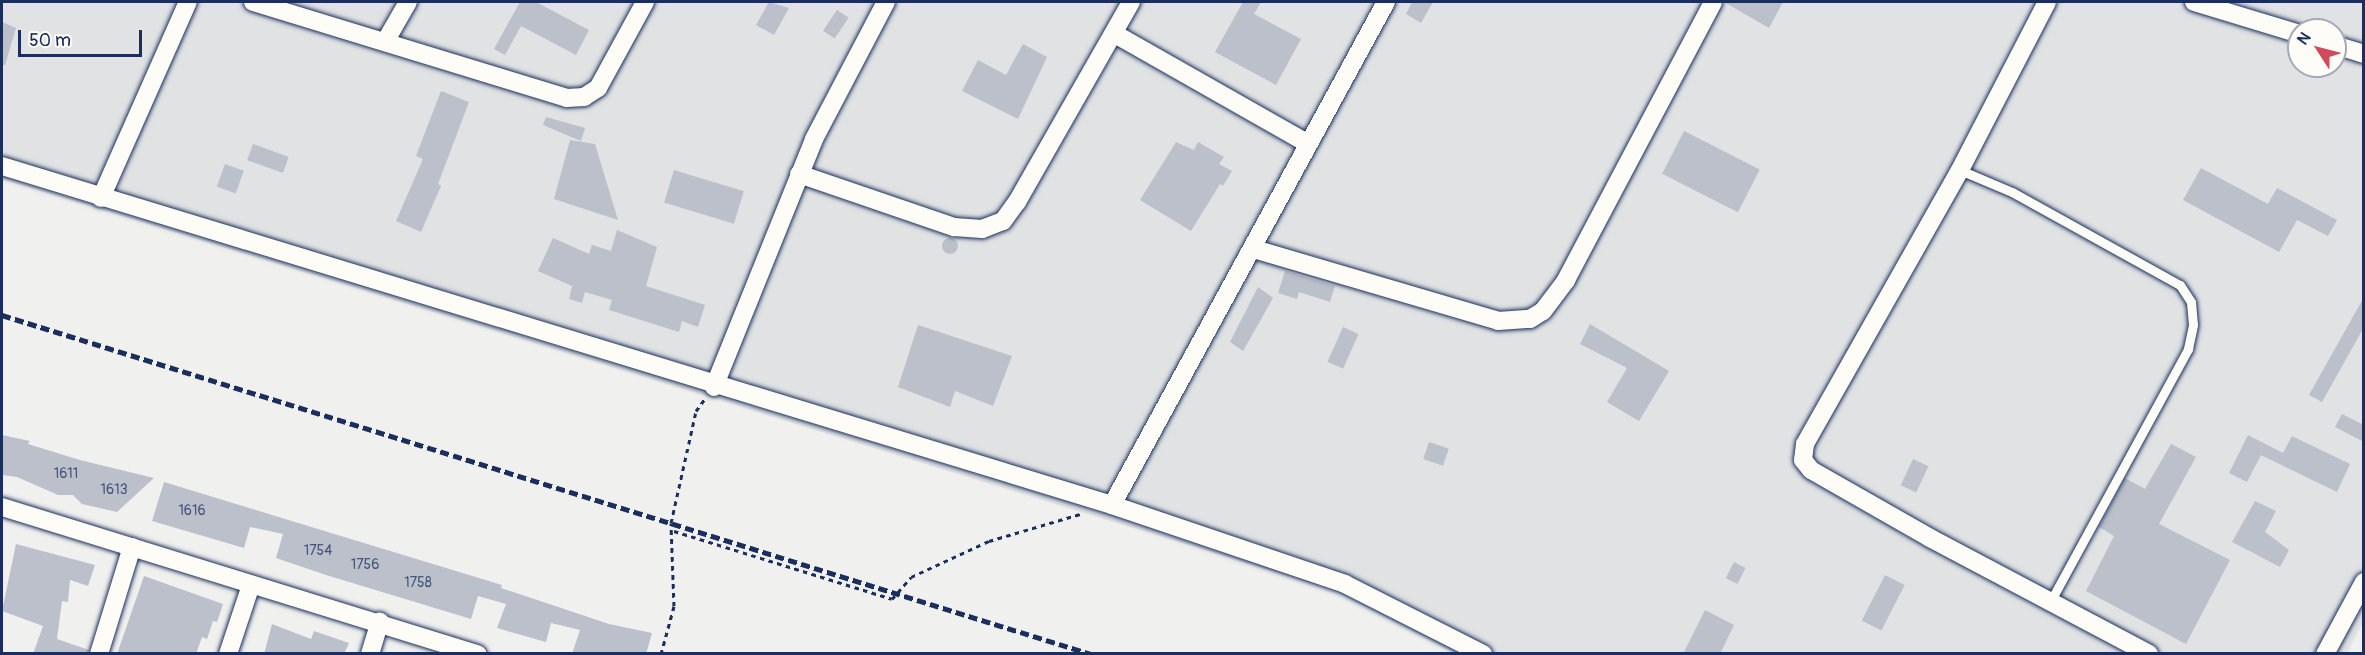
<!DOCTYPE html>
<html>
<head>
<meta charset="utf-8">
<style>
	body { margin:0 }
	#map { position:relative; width:2365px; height:655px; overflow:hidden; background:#f0f0ee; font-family:Pangolin,sans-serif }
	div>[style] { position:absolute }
	.built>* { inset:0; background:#e0e2e3 }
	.building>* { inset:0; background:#bbc0ca; transform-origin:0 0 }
	.round { border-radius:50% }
	.path>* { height:3px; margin-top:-1.5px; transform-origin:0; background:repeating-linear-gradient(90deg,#1b2f5e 0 4.5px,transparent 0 9px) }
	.roads { filter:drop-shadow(0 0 2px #1b2f5e) drop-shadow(0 0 2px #1b2f5e) }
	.service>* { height:9px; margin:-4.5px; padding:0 4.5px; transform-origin:4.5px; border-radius:4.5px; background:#fdfcf7 }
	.minor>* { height:18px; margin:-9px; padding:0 9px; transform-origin:9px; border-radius:9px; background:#fdfcf7 }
	.rail>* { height:4.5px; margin-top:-2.25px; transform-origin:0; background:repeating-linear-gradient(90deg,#1b2f5e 0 9px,transparent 0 13.5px) }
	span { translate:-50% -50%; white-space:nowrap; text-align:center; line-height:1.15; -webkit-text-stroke:4.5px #fdfcf7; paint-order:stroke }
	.number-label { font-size:14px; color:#435379 }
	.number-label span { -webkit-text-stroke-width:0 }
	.frame { position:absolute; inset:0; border:3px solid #1b2f5e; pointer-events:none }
	.north { position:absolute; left:2287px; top:18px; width:60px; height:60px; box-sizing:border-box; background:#fdfcf7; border:2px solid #a3aaba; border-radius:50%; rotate:306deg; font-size:16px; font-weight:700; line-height:24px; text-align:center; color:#1b2f5e }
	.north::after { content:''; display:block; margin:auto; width:21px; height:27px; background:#d1495b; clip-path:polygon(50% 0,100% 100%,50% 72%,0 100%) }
	.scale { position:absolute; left:18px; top:30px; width:124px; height:27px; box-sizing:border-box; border:3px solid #1b2f5e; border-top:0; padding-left:8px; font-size:18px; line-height:21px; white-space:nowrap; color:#1b2f5e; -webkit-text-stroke:4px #fdfcf7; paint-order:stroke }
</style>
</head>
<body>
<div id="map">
	<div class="built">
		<i style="clip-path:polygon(evenodd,2px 2px,2363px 2px,2363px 622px,2347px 654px,1454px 653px,1334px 590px,2px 179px,2px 2px,2299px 30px,2335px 30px,2335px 66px,2299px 66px,2299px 30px)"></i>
	</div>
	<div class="building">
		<i style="clip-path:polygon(520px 2px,536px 2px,589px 30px,576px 55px,521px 26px,505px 55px,494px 49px)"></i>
		<i style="clip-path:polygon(769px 2px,789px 8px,774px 35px,756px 25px)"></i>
		<i style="clip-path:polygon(1243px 2px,1261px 2px,1254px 14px,1301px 39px,1276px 85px,1215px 52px)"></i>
		<i style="clip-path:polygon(1412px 2px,1433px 2px,1421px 23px,1406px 14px)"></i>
		<i style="clip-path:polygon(1724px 2px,1783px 2px,1769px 28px)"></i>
		<i style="left:837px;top:10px;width:14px;height:25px;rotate:34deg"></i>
		<i style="clip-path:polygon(2px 22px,16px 28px,5px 65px,2px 65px)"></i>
		<i style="clip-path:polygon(1023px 44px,1047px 57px,1018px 119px,962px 91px,978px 60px,1006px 75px)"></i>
		<i style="clip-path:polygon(441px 91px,469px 102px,438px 184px,441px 186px,421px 232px,396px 221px,423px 159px,416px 156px)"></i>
		<i style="clip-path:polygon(546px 117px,585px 128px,581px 141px,543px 125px)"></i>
		<i style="left:1684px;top:131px;width:85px;height:48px;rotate:27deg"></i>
		<i style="clip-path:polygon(570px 140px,595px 144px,618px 220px,554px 199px)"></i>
		<i style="clip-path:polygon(1176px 142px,1194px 150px,1198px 142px,1224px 157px,1219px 164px,1232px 171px,1223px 186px,1220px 184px,1191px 231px,1140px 200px)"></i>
		<i style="left:253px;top:144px;width:38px;height:17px;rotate:20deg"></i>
		<i style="left:225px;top:164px;width:20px;height:24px;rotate:20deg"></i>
		<i style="clip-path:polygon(2201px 168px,2268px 204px,2277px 188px,2337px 220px,2328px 236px,2297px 220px,2279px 252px,2183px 200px)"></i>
		<i style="left:674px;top:170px;width:73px;height:34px;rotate:17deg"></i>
		<i style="clip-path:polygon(617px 230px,657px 247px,646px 286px,705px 305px,698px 327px,682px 321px,679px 332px,609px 310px,612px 300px,585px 292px,582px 303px,569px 299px,572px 286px,538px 271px,553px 238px,589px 254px,592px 245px,611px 251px)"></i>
		<i class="round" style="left:942px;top:238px;width:16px;height:16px"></i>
		<i style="clip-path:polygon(1285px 271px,1335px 286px,1330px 302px,1299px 292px,1297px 299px,1278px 293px)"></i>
		<i style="clip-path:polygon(1258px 287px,1273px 298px,1243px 351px,1230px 342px)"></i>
		<i style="clip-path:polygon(2364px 297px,2364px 327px,2322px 402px,2309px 395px)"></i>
		<i style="clip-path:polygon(1590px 324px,1669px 371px,1639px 421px,1607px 402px,1627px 368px,1580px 344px)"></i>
		<i style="clip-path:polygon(918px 325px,1012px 356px,993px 406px,955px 391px,950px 407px,898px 387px)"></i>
		<i style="left:1343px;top:327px;width:17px;height:38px;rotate:24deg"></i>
		<i style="clip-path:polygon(2342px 414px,2364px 425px,2364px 442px,2335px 427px)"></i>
		<i style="clip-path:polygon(2px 435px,30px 441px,28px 444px,80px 460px,154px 478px,117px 512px,82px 504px,73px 495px,58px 495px,17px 477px,2px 475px)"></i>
		<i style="clip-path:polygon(2248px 435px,2283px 453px,2292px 436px,2350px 464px,2337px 492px,2261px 455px,2247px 482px,2229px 473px)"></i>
		<i style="left:1429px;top:442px;width:21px;height:18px;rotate:19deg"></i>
		<i style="clip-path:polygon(2171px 444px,2196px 457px,2159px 524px,2230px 560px,2186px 644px,2086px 591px,2114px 536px,2099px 527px,2125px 478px,2145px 489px)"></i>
		<i style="left:1913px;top:459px;width:17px;height:29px;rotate:25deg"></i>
		<i style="clip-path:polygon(164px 482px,502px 585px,501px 588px,609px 624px,652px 633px,646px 654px,572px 654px,580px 630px,551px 623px,546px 642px,497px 628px,506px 604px,478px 596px,471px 619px,326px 575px,276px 558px,283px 534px,250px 527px,244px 548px,152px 521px)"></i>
		<i style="clip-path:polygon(2255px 501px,2276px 511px,2265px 532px,2289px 550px,2280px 567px,2232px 542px)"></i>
		<i style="clip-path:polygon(16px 544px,95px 565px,88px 586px,70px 580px,68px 602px,62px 601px,57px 639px,89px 650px,88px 654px,33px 654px,43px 626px,2px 611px)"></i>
		<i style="left:1734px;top:562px;width:13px;height:18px;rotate:27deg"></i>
		<i style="left:1885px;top:575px;width:22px;height:51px;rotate:27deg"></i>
		<i style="clip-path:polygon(144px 576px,223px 604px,217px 622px,213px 621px,207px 639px,202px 637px,196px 654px,117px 654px)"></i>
		<i style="clip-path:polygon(1705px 610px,1734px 625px,1720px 654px,1683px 654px)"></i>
		<i style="clip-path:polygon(272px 624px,311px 639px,314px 631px,349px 643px,344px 654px,264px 654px)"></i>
	</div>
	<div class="path">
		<i style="left:674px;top:531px;width:228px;rotate:17.3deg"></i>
		<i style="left:892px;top:599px;width:29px;rotate:-49deg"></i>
		<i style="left:911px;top:577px;width:86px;rotate:-24.8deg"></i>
		<i style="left:989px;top:541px;width:95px;rotate:-16.5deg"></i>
		<i style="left:661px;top:654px;width:50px;rotate:-74.8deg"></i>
		<i style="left:674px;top:606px;width:83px;rotate:-92.1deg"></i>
		<i style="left:671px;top:523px;width:115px;rotate:-77.4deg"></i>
		<i style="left:696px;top:411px;width:14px;rotate:-54deg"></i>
	</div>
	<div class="roads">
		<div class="service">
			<i style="left:1960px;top:170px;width:56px;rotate:22.9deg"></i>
			<i style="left:2012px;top:192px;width:192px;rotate:29deg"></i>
			<i style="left:2180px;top:285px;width:20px;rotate:57deg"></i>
			<i style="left:2191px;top:302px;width:23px;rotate:85deg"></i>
			<i style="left:2193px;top:325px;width:25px;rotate:102deg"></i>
			<i style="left:2188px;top:349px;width:286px;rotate:118.6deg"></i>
		</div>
		<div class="minor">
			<i style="left:253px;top:2px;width:328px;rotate:17deg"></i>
			<i style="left:567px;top:98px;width:17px;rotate:-3deg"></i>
			<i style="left:584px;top:97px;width:17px;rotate:-33deg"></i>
			<i style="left:598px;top:88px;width:98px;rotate:-61.3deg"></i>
			<i style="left:2047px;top:2px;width:189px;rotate:117.4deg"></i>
			<i style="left:1960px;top:170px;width:315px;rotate:119.5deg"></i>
			<i style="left:1805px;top:444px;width:16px;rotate:97deg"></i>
			<i style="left:1803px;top:460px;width:13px;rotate:51deg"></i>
			<i style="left:1811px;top:470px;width:137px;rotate:29.7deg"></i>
			<i style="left:1930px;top:538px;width:248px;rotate:27.9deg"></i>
			<i style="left:2194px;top:2px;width:110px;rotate:16.9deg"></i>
			<i style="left:1115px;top:34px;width:221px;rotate:29.6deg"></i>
			<i style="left:385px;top:42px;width:46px;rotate:-60.1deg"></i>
			<i style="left:2335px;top:45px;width:30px;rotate:17deg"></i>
			<i style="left:2px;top:166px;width:1161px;rotate:16.98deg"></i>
			<i style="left:1112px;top:505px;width:246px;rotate:18.7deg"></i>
			<i style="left:1345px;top:584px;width:155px;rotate:26.9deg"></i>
			<i style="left:799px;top:174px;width:164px;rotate:18.9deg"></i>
			<i style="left:954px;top:227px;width:28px;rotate:4deg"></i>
			<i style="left:982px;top:229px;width:22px;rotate:-21deg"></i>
			<i style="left:1003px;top:221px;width:24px;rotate:-54deg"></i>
			<i style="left:1017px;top:202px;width:230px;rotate:-60.3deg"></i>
			<i style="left:101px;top:198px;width:214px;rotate:-66.1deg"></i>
			<i style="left:1254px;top:249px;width:254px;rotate:16.4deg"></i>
			<i style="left:1498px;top:321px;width:32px;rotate:-4deg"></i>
			<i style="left:1530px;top:319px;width:15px;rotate:-32deg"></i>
			<i style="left:1543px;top:311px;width:39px;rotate:-53deg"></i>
			<i style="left:1566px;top:280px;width:314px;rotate:-62.1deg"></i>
			<i style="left:714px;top:387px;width:267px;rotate:-68deg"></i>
			<i style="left:814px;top:139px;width:155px;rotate:-62.3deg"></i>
			<i style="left:1112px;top:505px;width:573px;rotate:-61.42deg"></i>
			<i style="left:2px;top:507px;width:498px;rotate:17.2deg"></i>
			<i style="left:99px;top:654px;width:112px;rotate:-72.9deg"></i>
			<i style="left:228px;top:654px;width:73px;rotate:-71.6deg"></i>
			<i style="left:370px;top:654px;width:34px;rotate:-73deg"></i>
			<i style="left:2325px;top:654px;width:82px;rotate:-61.6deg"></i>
		</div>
	</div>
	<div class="rail">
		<i style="left:2px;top:315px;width:1141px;rotate:17.29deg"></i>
	</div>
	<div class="number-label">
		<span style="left:66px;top:474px">1611</span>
		<span style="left:114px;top:490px">1613</span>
		<span style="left:192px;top:511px">1616</span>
		<span style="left:318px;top:551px">1754</span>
		<span style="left:365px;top:565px">1756</span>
		<span style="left:418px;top:583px">1758</span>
	</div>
	<div class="frame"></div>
	<div class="north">N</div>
	<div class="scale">50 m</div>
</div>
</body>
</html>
